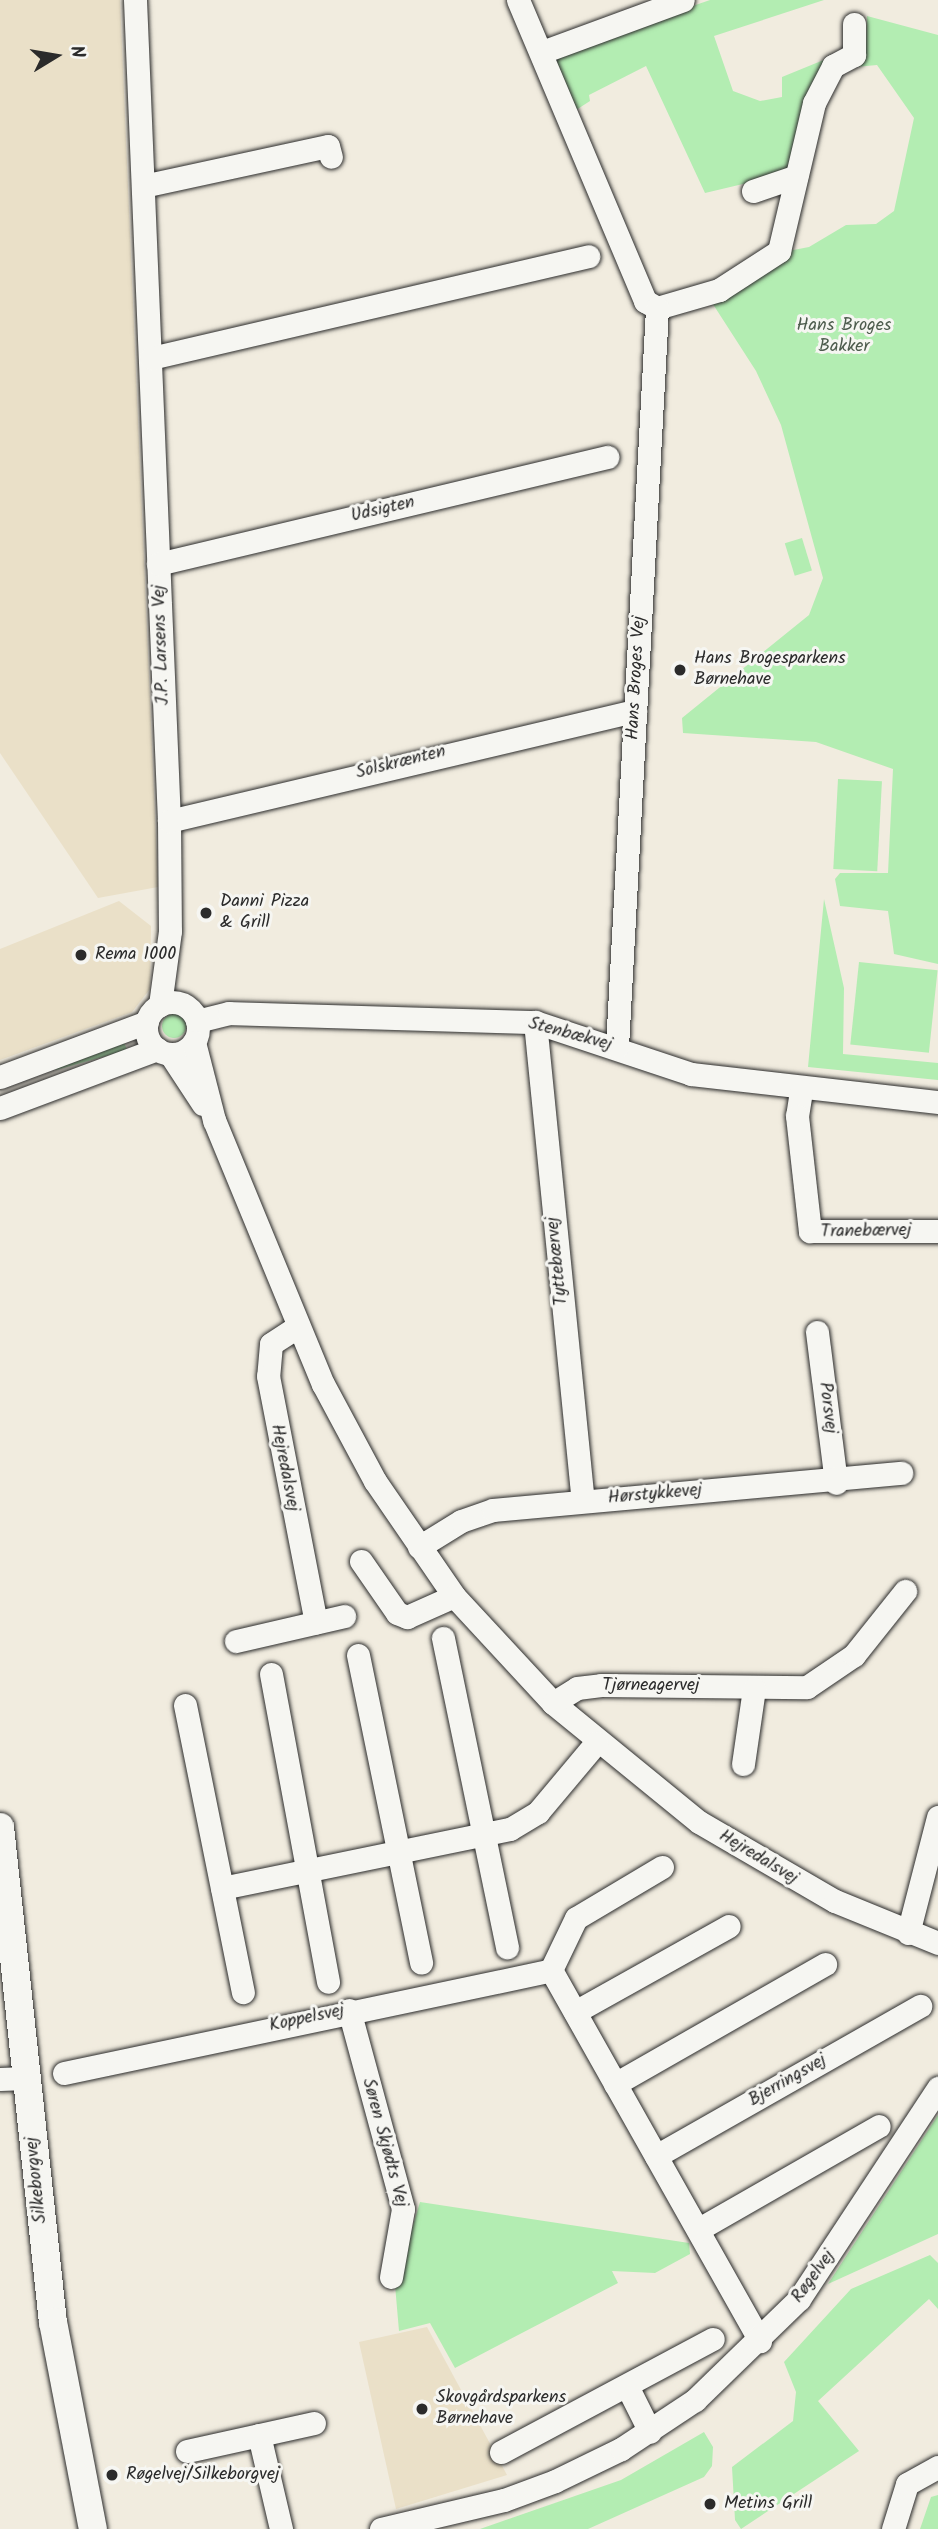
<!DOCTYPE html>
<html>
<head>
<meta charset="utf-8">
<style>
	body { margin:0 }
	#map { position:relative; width:938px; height:2529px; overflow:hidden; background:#f1ecdf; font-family:Kalam,sans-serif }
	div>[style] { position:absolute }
	.built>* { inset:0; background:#eae0c8 }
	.green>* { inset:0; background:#b3edb2; transform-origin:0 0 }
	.round { border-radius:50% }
	.roads { filter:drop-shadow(0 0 2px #2b2b2b) drop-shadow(0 0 2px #2b2b2b) }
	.minor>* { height:23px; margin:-11.5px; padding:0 11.5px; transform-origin:11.5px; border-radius:11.5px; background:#f6f6f2 }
	.minor>.ring { margin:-11.5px; padding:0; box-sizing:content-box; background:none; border:23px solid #f6f6f2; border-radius:50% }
	.major>* { height:28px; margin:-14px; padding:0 14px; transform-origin:14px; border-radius:14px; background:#f6f6f2 }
	.dots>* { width:19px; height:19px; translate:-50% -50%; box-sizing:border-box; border:4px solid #f6f6f2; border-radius:50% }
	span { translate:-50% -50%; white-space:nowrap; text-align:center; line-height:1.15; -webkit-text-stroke:6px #f6f6f2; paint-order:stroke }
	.park-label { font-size:18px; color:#4d5c4d }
	.street-label { font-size:18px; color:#2b2b2b }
	.poi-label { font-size:18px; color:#2b2b2b }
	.left { translate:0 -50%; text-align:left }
	.north { position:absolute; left:21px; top:21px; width:70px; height:70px; -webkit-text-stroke:5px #f6f6f2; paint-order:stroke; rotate:79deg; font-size:19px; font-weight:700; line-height:28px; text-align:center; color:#2b2b2b }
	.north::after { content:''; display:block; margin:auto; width:24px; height:32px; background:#2b2b2b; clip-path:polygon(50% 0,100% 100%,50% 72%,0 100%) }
</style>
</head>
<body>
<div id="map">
	<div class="built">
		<i style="clip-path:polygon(0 0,120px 0,158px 887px,98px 898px,0 753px)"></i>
		<i style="clip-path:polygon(119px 901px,151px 926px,150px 989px,132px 1012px,0 1060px,0 949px)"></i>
		<i style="clip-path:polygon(427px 2327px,507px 2475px,396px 2509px,359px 2342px)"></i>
	</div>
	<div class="green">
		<i style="clip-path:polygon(710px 0,824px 0,714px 36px,733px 91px,760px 101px,782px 97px,782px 77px,826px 59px,794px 172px,705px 193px,646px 66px,589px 95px,590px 101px,573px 112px,554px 63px,560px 52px)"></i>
		<i style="clip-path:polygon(867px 16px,938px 35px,938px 964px,894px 954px,888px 911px,840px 906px,835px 879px,840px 873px,888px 873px,893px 769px,816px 742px,683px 733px,682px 718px,809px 615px,823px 578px,781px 425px,756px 371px,709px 298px,783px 252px,809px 247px,846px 225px,876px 224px,894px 211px,914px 118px,877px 65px,845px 68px,866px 50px)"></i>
		<i style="left:802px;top:538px;width:34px;height:18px;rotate:73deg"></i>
		<i style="left:838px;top:779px;width:44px;height:90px;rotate:3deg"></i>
		<i style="clip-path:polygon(824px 899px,844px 988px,843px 1054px,938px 1063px,938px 1080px,808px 1067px)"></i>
		<i style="left:859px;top:962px;width:79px;height:83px;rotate:6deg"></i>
		<i class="round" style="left:162px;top:1014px;width:24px;height:24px"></i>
		<i style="clip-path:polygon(123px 1040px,127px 1050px,56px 1070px,57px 1066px)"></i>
		<i style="clip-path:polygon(938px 2115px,938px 2234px,828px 2284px)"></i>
		<i style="clip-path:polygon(420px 2202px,689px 2243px,690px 2254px,655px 2273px,612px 2271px,618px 2283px,455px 2368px,430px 2323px,399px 2331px,395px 2285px)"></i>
		<i style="clip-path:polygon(930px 2255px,938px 2263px,938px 2309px,929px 2299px,818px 2401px,859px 2451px,741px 2529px,735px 2520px,732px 2467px,793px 2421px,796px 2392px,784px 2362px,851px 2289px)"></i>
		<i style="clip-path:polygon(704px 2432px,713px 2447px,712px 2466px,704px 2477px,588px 2529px,480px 2529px,621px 2480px)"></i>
		<i style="clip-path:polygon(938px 2495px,938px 2529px,920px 2529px,931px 2497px)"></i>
	</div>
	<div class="roads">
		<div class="minor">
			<i style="left:135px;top:0;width:822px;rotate:87.63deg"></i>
			<i style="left:169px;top:821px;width:110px;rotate:89.5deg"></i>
			<i style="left:170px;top:931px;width:75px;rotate:97.7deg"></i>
			<i style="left:518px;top:0;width:327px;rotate:67.1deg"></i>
			<i style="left:645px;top:301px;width:14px;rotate:30deg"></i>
			<i style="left:657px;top:308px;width:65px;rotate:-16.2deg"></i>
			<i style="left:719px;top:290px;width:72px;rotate:-33deg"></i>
			<i style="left:779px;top:251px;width:152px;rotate:-76.7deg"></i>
			<i style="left:814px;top:103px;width:42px;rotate:-62.8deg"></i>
			<i style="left:833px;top:66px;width:24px;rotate:-28deg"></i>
			<i style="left:854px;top:55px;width:31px;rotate:-90deg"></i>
			<i style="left:542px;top:52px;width:150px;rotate:-20.2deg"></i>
			<i style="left:143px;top:186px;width:189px;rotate:-12.2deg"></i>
			<i style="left:328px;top:146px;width:11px;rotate:75deg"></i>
			<i style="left:753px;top:191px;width:46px;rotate:-18.8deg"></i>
			<i style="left:151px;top:358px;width:449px;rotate:-13.1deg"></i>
			<i style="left:158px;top:564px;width:462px;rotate:-13.4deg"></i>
			<i style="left:169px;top:821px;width:479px;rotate:-13.3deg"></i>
			<i class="ring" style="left:146px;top:1002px;width:29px;height:29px"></i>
			<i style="left:197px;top:1021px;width:33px;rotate:-14deg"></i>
			<i style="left:229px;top:1013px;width:306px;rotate:1.7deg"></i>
			<i style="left:535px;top:1022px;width:164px;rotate:18.4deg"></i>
			<i style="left:691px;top:1074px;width:249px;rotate:6.5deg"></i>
			<i style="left:535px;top:1022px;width:481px;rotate:84.3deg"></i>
			<i style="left:194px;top:1042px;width:81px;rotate:75.6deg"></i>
			<i style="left:214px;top:1120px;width:286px;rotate:67.6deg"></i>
			<i style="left:323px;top:1384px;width:110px;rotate:61.8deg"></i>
			<i style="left:375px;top:1481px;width:140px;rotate:55.5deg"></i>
			<i style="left:454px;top:1596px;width:146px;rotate:47.2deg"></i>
			<i style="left:553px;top:1703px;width:188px;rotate:39.2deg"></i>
			<i style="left:699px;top:1822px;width:157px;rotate:30.2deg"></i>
			<i style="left:835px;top:1901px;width:111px;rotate:22.2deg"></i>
			<i style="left:617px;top:1047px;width:740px;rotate:-86.9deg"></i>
			<i style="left:170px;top:1054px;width:60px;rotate:56.6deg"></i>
			<i style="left:0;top:1077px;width:157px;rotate:-20.5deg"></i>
			<i style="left:801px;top:1091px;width:25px;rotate:99deg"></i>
			<i style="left:797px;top:1116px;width:116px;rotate:83.6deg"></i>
			<i style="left:810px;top:1231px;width:128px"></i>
			<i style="left:0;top:1108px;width:168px;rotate:-20.6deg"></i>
			<i style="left:297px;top:1327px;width:31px;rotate:147deg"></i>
			<i style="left:271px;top:1344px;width:32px;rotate:95deg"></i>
			<i style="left:268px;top:1376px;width:251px;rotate:79deg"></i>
			<i style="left:817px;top:1332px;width:152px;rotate:82.8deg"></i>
			<i style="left:419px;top:1547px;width:49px;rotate:-31.8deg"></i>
			<i style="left:461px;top:1521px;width:34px;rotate:-19deg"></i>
			<i style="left:493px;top:1510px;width:410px;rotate:-5.2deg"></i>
			<i style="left:361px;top:1561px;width:63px;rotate:55.3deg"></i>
			<i style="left:397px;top:1613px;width:11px;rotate:22deg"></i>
			<i style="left:407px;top:1617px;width:51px;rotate:-24.1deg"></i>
			<i style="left:443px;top:1638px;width:316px;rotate:78.3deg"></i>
			<i style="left:236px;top:1641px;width:111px;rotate:-13deg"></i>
			<i style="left:358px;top:1655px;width:314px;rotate:78.4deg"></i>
			<i style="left:271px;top:1674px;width:313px;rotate:79.5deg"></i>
			<i style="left:553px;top:1703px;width:28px;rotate:-32deg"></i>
			<i style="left:577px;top:1688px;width:24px;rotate:-7deg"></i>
			<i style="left:601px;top:1685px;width:206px;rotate:0.6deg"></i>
			<i style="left:807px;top:1687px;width:57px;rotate:-34.2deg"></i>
			<i style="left:854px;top:1655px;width:82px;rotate:-51.4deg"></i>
			<i style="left:185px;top:1705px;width:293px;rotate:78.6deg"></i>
			<i style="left:743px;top:1764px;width:76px;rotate:-81.7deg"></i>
			<i style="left:662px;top:1867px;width:100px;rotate:149.3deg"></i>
			<i style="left:576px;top:1918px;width:58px;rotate:115.7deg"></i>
			<i style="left:551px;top:1970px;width:426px;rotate:60.6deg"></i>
			<i style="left:222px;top:1888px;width:294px;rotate:-11.6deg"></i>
			<i style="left:510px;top:1829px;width:33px;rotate:-31deg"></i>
			<i style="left:538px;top:1812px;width:90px;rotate:-50deg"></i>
			<i style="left:908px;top:1933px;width:120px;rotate:-75.5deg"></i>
			<i style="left:349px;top:2010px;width:206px;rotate:74.8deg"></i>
			<i style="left:403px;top:2209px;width:69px;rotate:100deg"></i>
			<i style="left:575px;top:2012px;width:176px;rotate:-29.2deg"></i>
			<i style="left:64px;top:2073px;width:498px;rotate:-11.9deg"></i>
			<i style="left:0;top:2079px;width:26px;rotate:-2deg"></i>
			<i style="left:615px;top:2084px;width:242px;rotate:-29.7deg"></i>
			<i style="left:656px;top:2156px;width:304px;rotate:-29.6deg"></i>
			<i style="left:699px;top:2229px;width:207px;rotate:-29.8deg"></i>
			<i style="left:627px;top:2386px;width:51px;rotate:63.4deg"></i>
			<i style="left:259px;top:2435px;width:97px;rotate:76.8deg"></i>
			<i style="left:187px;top:2451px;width:130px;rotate:-12.4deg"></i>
			<i style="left:501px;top:2452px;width:240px;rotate:-28.1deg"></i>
			<i style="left:381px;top:2529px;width:126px;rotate:-13.3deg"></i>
			<i style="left:504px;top:2500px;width:54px;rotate:-20.4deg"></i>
			<i style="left:555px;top:2481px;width:73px;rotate:-25.9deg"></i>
			<i style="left:621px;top:2449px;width:89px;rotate:-33.5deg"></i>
			<i style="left:695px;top:2400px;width:145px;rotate:-44.2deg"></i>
			<i style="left:799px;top:2299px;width:253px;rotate:-56.6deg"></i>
			<i style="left:893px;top:2529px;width:47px;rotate:-72.7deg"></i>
			<i style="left:907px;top:2484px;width:35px;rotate:-29deg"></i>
		</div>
		<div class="major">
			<i style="left:0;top:1827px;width:498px;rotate:83.9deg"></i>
			<i style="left:53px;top:2322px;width:211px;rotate:79.1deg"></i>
		</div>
	</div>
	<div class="dots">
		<i style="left:680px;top:670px;background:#2b2b2b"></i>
		<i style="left:206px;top:913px;background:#2b2b2b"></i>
		<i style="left:81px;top:955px;background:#2b2b2b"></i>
		<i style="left:422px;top:2409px;background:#2b2b2b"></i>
		<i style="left:112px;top:2475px;background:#2b2b2b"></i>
		<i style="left:710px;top:2504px;background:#2b2b2b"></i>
	</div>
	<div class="park-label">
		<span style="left:844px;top:337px">Hans Broges<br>Bakker</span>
	</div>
	<div class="street-label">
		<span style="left:383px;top:510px;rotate:-13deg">Udsigten</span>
		<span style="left:162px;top:645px;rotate:-92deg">J.P. Larsens Vej</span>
		<span style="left:637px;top:678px;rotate:-87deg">Hans Broges Vej</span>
		<span style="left:401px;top:763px;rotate:-14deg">Solskrænten</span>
		<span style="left:570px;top:1035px;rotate:15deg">Stenbækvej</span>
		<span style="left:866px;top:1232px;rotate:-1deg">Tranebærvej</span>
		<span style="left:558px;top:1261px;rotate:-96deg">Tyttebærvej</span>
		<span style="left:827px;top:1408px;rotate:83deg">Porsvej</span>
		<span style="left:284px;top:1468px;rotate:79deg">Hejredalsvej</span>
		<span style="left:655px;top:1495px;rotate:-5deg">Hørstykkevej</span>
		<span style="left:651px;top:1686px">Tjørneagervej</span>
		<span style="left:758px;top:1858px;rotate:31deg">Hejredalsvej</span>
		<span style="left:307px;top:2019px;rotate:-12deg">Koppelsvej</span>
		<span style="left:788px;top:2081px;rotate:-30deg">Bjerringsvej</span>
		<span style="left:384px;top:2143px;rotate:75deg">Søren Skjødts Vej</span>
		<span style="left:37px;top:2180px;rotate:-96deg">Silkeborgvej</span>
		<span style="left:814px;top:2277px;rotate:-54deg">Røgelvej</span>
	</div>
	<div class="poi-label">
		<span class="left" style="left:694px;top:670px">Hans Brogesparkens<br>Børnehave</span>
		<span class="left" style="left:220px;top:913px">Danni Pizza<br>&amp; Grill</span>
		<span class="left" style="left:95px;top:955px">Rema 1000</span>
		<span class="left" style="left:436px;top:2409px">Skovgårdsparkens<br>Børnehave</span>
		<span class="left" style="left:126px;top:2475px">Røgelvej/Silkeborgvej</span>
		<span class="left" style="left:724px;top:2504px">Metins Grill</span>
	</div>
	<div class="north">N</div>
</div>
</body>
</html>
